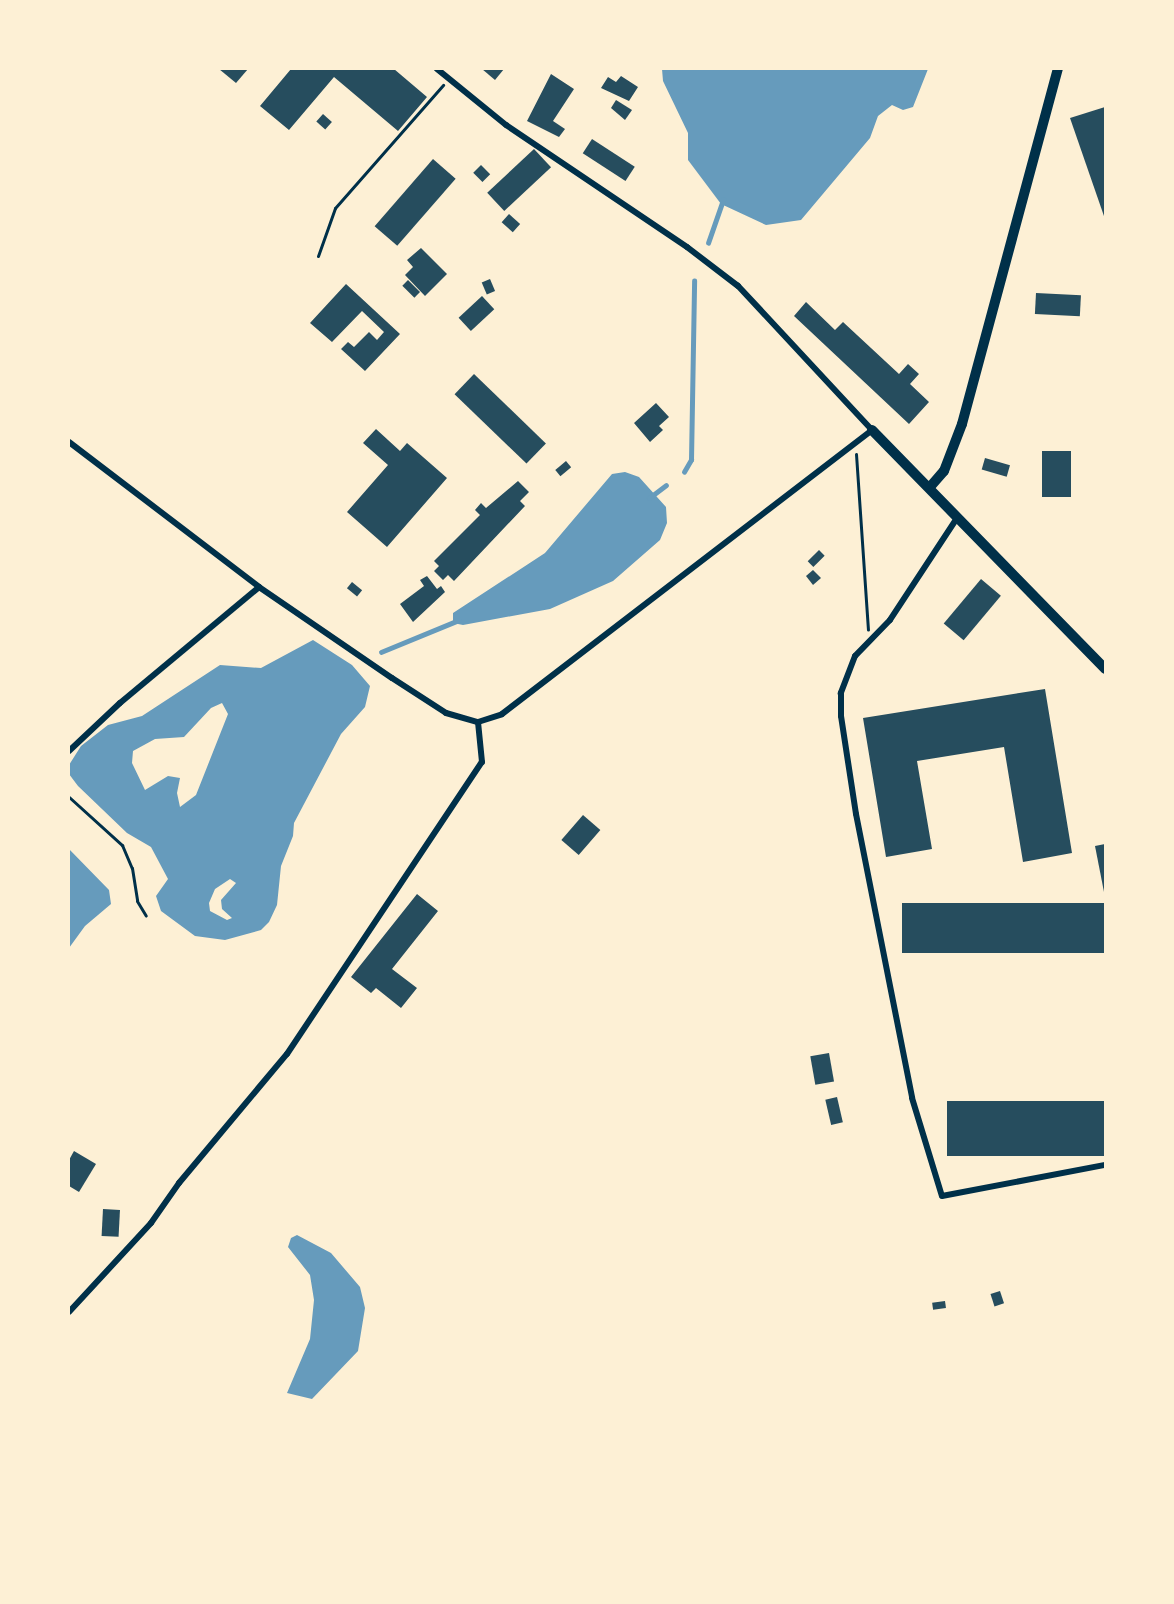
<!DOCTYPE html>
<html>
<head>
<meta charset="utf-8">
<style>
	body { margin:0 }
	#map { position:relative; width:1174px; height:1604px; overflow:hidden; background:#fdf0d5; font-family:"PT Sans Narrow",sans-serif }
	div>[style] { position:absolute }
	.water>* { inset:0; background:#669bbc }
	.stream>* { height:4.5px; margin:-2.25px; padding:0 2.25px; transform-origin:2.25px; border-radius:2.25px; background:#669bbc }
	.building>* { inset:0; background:#264d5e; transform-origin:0 0 }
	.path>* { height:3px; margin:-1.5px; padding:0 1.5px; transform-origin:1.5px; border-radius:1.5px; background:#003049 }
	.minor>* { height:6px; margin:-3px; padding:0 3px; transform-origin:3px; border-radius:3px; background:#003049 }
	.tertiary>* { height:10px; margin:-5px; padding:0 5px; transform-origin:5px; border-radius:5px; background:#003049 }
	span { translate:-50% -50%; white-space:nowrap; text-align:center; line-height:1.15; -webkit-text-stroke:4.5px #fdf0d5; paint-order:stroke }
	.frame { position:absolute; inset:0; border:70px solid #fdf0d5; pointer-events:none }
</style>
</head>
<body>
<div id="map">
	<div class="water">
		<i style="clip-path:polygon(662px 69px,928px 69px,913px 107px,903px 110px,892px 105px,878px 116px,870px 138px,801px 220px,766px 225px,721px 204px,688px 160px,688px 133px,663px 81px)"></i>
		<i style="clip-path:polygon(625px 472px,639px 477px,666px 507px,667px 523px,660px 540px,613px 581px,550px 609px,463px 625px,453px 623px,453px 613px,545px 553px,612px 474px)"></i>
		<i style="clip-path:polygon(evenodd,313px 640px,352px 665px,370px 686px,365px 707px,341px 734px,294px 823px,293px 836px,281px 866px,277px 905px,269px 922px,261px 930px,225px 940px,195px 936px,161px 911px,156px 896px,168px 879px,151px 847px,127px 833px,78px 786px,69px 774px,69px 765px,81px 746px,108px 725px,142px 716px,220px 665px,261px 668px,313px 640px,222px 703px,228px 714px,196px 795px,180px 807px,177px 793px,180px 778px,168px 776px,145px 790px,132px 763px,133px 751px,155px 739px,184px 737px,211px 708px,222px 703px,313px 640px,230px 879px,236px 883px,221px 900px,222px 909px,232px 918px,227px 920px,210px 911px,209px 903px,215px 889px,230px 879px)"></i>
		<i style="clip-path:polygon(69px 849px,109px 890px,111px 904px,85px 926px,69px 948px)"></i>
		<i style="clip-path:polygon(297px 1235px,331px 1253px,360px 1287px,365px 1308px,358px 1351px,312px 1399px,287px 1393px,310px 1339px,314px 1300px,310px 1275px,288px 1247px,291px 1238px)"></i>
	</div>
	<div class="stream">
		<i style="left:708px;top:243px;width:46px;rotate:-70.8deg"></i>
		<i style="left:684px;top:472px;width:14px;rotate:-60deg"></i>
		<i style="left:691px;top:460px;width:179px;rotate:-89deg"></i>
		<i style="left:649px;top:498px;width:21px;rotate:-37deg"></i>
		<i style="left:381px;top:652px;width:84px;rotate:-22.3deg"></i>
	</div>
	<div class="building">
		<i style="clip-path:polygon(219px 69px,248px 69px,236px 83px)"></i>
		<i style="clip-path:polygon(291px 69px,394px 69px,427px 97px,398px 131px,334px 77px,289px 130px,260px 106px)"></i>
		<i style="clip-path:polygon(482px 69px,504px 69px,495px 80px)"></i>
		<i style="clip-path:polygon(551px 74px,574px 89px,553px 121px,565px 129px,559px 137px,527px 121px)"></i>
		<i style="clip-path:polygon(621px 76px,638px 87px,629px 101px,601px 88px,608px 77px,616px 82px)"></i>
		<i style="clip-path:polygon(616px 100px,632px 110px,625px 120px,611px 108px)"></i>
		<i style="clip-path:polygon(1105px 107px,1105px 219px,1070px 118px)"></i>
		<i style="left:323px;top:114px;width:12px;height:10px;rotate:42deg"></i>
		<i style="left:592px;top:139px;width:51px;height:17px;rotate:33deg"></i>
		<i style="left:534px;top:149px;width:25px;height:64px;rotate:47deg"></i>
		<i style="left:433px;top:159px;width:30px;height:89px;rotate:41deg"></i>
		<i style="left:481px;top:165px;width:13px;height:11px;rotate:45deg"></i>
		<i style="left:509px;top:214px;width:15px;height:11px;rotate:42deg"></i>
		<i style="clip-path:polygon(421px 248px,447px 274px,425px 296px,405px 275px,413px 267px,407px 260px)"></i>
		<i style="left:490px;top:279px;width:13px;height:9px;rotate:67deg"></i>
		<i style="left:408px;top:280px;width:17px;height:8px;rotate:45deg"></i>
		<i style="clip-path:polygon(346px 284px,400px 334px,365px 371px,341px 349px,348px 342px,354px 347px,369px 332px,377px 340px,384px 332px,362px 311px,332px 342px,310px 323px)"></i>
		<i style="left:1036px;top:293px;width:45px;height:21px;rotate:3deg"></i>
		<i style="left:482px;top:296px;width:18px;height:32px;rotate:47deg"></i>
		<i style="clip-path:polygon(806px 302px,835px 330px,843px 322px,899px 374px,908px 364px,919px 374px,910px 384px,929px 402px,909px 424px,794px 316px)"></i>
		<i style="left:474px;top:374px;width:100px;height:28px;rotate:44deg"></i>
		<i style="clip-path:polygon(656px 403px,669px 417px,659px 426px,663px 430px,650px 442px,634px 423px)"></i>
		<i style="clip-path:polygon(376px 429px,400px 451px,407px 443px,447px 478px,387px 547px,347px 512px,388px 465px,363px 443px)"></i>
		<i style="left:1042px;top:451px;width:29px;height:46px"></i>
		<i style="left:985px;top:458px;width:26px;height:12px;rotate:16deg"></i>
		<i style="left:566px;top:461px;width:8px;height:14px;rotate:50deg"></i>
		<i style="clip-path:polygon(518px 481px,529px 492px,520px 501px,525px 506px,454px 581px,448px 575px,443px 580px,434px 571px,439px 566px,434px 561px,480px 515px,475px 510px,481px 503px,486px 508px)"></i>
		<i style="left:819px;top:550px;width:8px;height:16px;rotate:45deg"></i>
		<i style="clip-path:polygon(813px 570px,821px 578px,813px 585px,806px 576px)"></i>
		<i style="clip-path:polygon(427px 576px,437px 589px,441px 586px,445px 592px,413px 622px,400px 604px,424px 586px,420px 580px)"></i>
		<i style="left:981px;top:579px;width:26px;height:58px;rotate:40deg"></i>
		<i style="left:352px;top:582px;width:13px;height:8px;rotate:39deg"></i>
		<i style="clip-path:polygon(1045px 689px,1072px 853px,1023px 862px,1004px 747px,917px 761px,932px 849px,886px 857px,863px 718px)"></i>
		<i style="left:583px;top:815px;width:23px;height:33px;rotate:41deg"></i>
		<i style="clip-path:polygon(1105px 844px,1105px 892px,1104px 892px,1095px 846px)"></i>
		<i style="clip-path:polygon(417px 894px,438px 911px,392px 969px,417px 988px,401px 1008px,376px 988px,371px 993px,351px 977px)"></i>
		<i style="left:1105px;top:903px;width:50px;height:203px;rotate:90deg"></i>
		<i style="left:829px;top:1053px;width:29px;height:19px;rotate:80deg"></i>
		<i style="left:837px;top:1097px;width:26px;height:12px;rotate:77deg"></i>
		<i style="left:1105px;top:1101px;width:55px;height:158px;rotate:90deg"></i>
		<i style="clip-path:polygon(74px 1151px,96px 1164px,79px 1192px,69px 1186px,69px 1160px)"></i>
		<i style="left:103px;top:1209px;width:17px;height:27px;rotate:3deg"></i>
		<i style="left:1000px;top:1291px;width:13px;height:10px;rotate:72deg"></i>
		<i style="left:945px;top:1301px;width:7px;height:13px;rotate:82deg"></i>
	</div>
	<div class="path">
		<i style="left:318px;top:256px;width:51px;rotate:-70.5deg"></i>
		<i style="left:335px;top:208px;width:164px;rotate:-48.7deg"></i>
		<i style="left:856px;top:454px;width:176px;rotate:86.1deg"></i>
		<i style="left:69px;top:797px;width:72px;rotate:42.2deg"></i>
		<i style="left:122px;top:845px;width:25px;rotate:67deg"></i>
		<i style="left:132px;top:868px;width:33px;rotate:81deg"></i>
		<i style="left:137px;top:901px;width:17px;rotate:59deg"></i>
	</div>
	<div class="minor">
		<i style="left:69px;top:442px;width:239px;rotate:37.3deg"></i>
		<i style="left:259px;top:587px;width:161px;rotate:34.4deg"></i>
		<i style="left:392px;top:678px;width:64px;rotate:32.9deg"></i>
		<i style="left:446px;top:713px;width:33px;rotate:16deg"></i>
		<i style="left:478px;top:722px;width:25px;rotate:-18deg"></i>
		<i style="left:502px;top:714px;width:466px;rotate:-37.5deg"></i>
		<i style="left:872px;top:430px;width:197px;rotate:-132.9deg"></i>
		<i style="left:738px;top:286px;width:64px;rotate:-142.6deg"></i>
		<i style="left:687px;top:247px;width:218px;rotate:-146deg"></i>
		<i style="left:506px;top:125px;width:89px;rotate:-140.9deg"></i>
		<i style="left:957px;top:518px;width:122px;rotate:123.3deg"></i>
		<i style="left:890px;top:620px;width:50px;rotate:134.2deg"></i>
		<i style="left:855px;top:656px;width:40px;rotate:111deg"></i>
		<i style="left:841px;top:693px;width:23px;rotate:90deg"></i>
		<i style="left:841px;top:716px;width:99px;rotate:81.3deg"></i>
		<i style="left:856px;top:814px;width:289px;rotate:78.8deg"></i>
		<i style="left:912px;top:1098px;width:102px;rotate:73deg"></i>
		<i style="left:942px;top:1196px;width:166px;rotate:-10.8deg"></i>
		<i style="left:69px;top:751px;width:70px;rotate:-43.3deg"></i>
		<i style="left:120px;top:703px;width:181px;rotate:-39.8deg"></i>
		<i style="left:69px;top:1312px;width:121px;rotate:-47.3deg"></i>
		<i style="left:151px;top:1223px;width:49px;rotate:-55deg"></i>
		<i style="left:179px;top:1183px;width:168px;rotate:-50.1deg"></i>
		<i style="left:287px;top:1054px;width:351px;rotate:-56.3deg"></i>
		<i style="left:482px;top:762px;width:40px;rotate:-95.7deg"></i>
	</div>
	<div class="tertiary">
		<i style="left:872px;top:430px;width:334px;rotate:45.7deg"></i>
		<i style="left:930px;top:487px;width:21px;rotate:-49deg"></i>
		<i style="left:944px;top:471px;width:50px;rotate:-69deg"></i>
		<i style="left:962px;top:424px;width:368px;rotate:-74.9deg"></i>
	</div>
	<div class="frame"></div>
</div>
</body>
</html>
